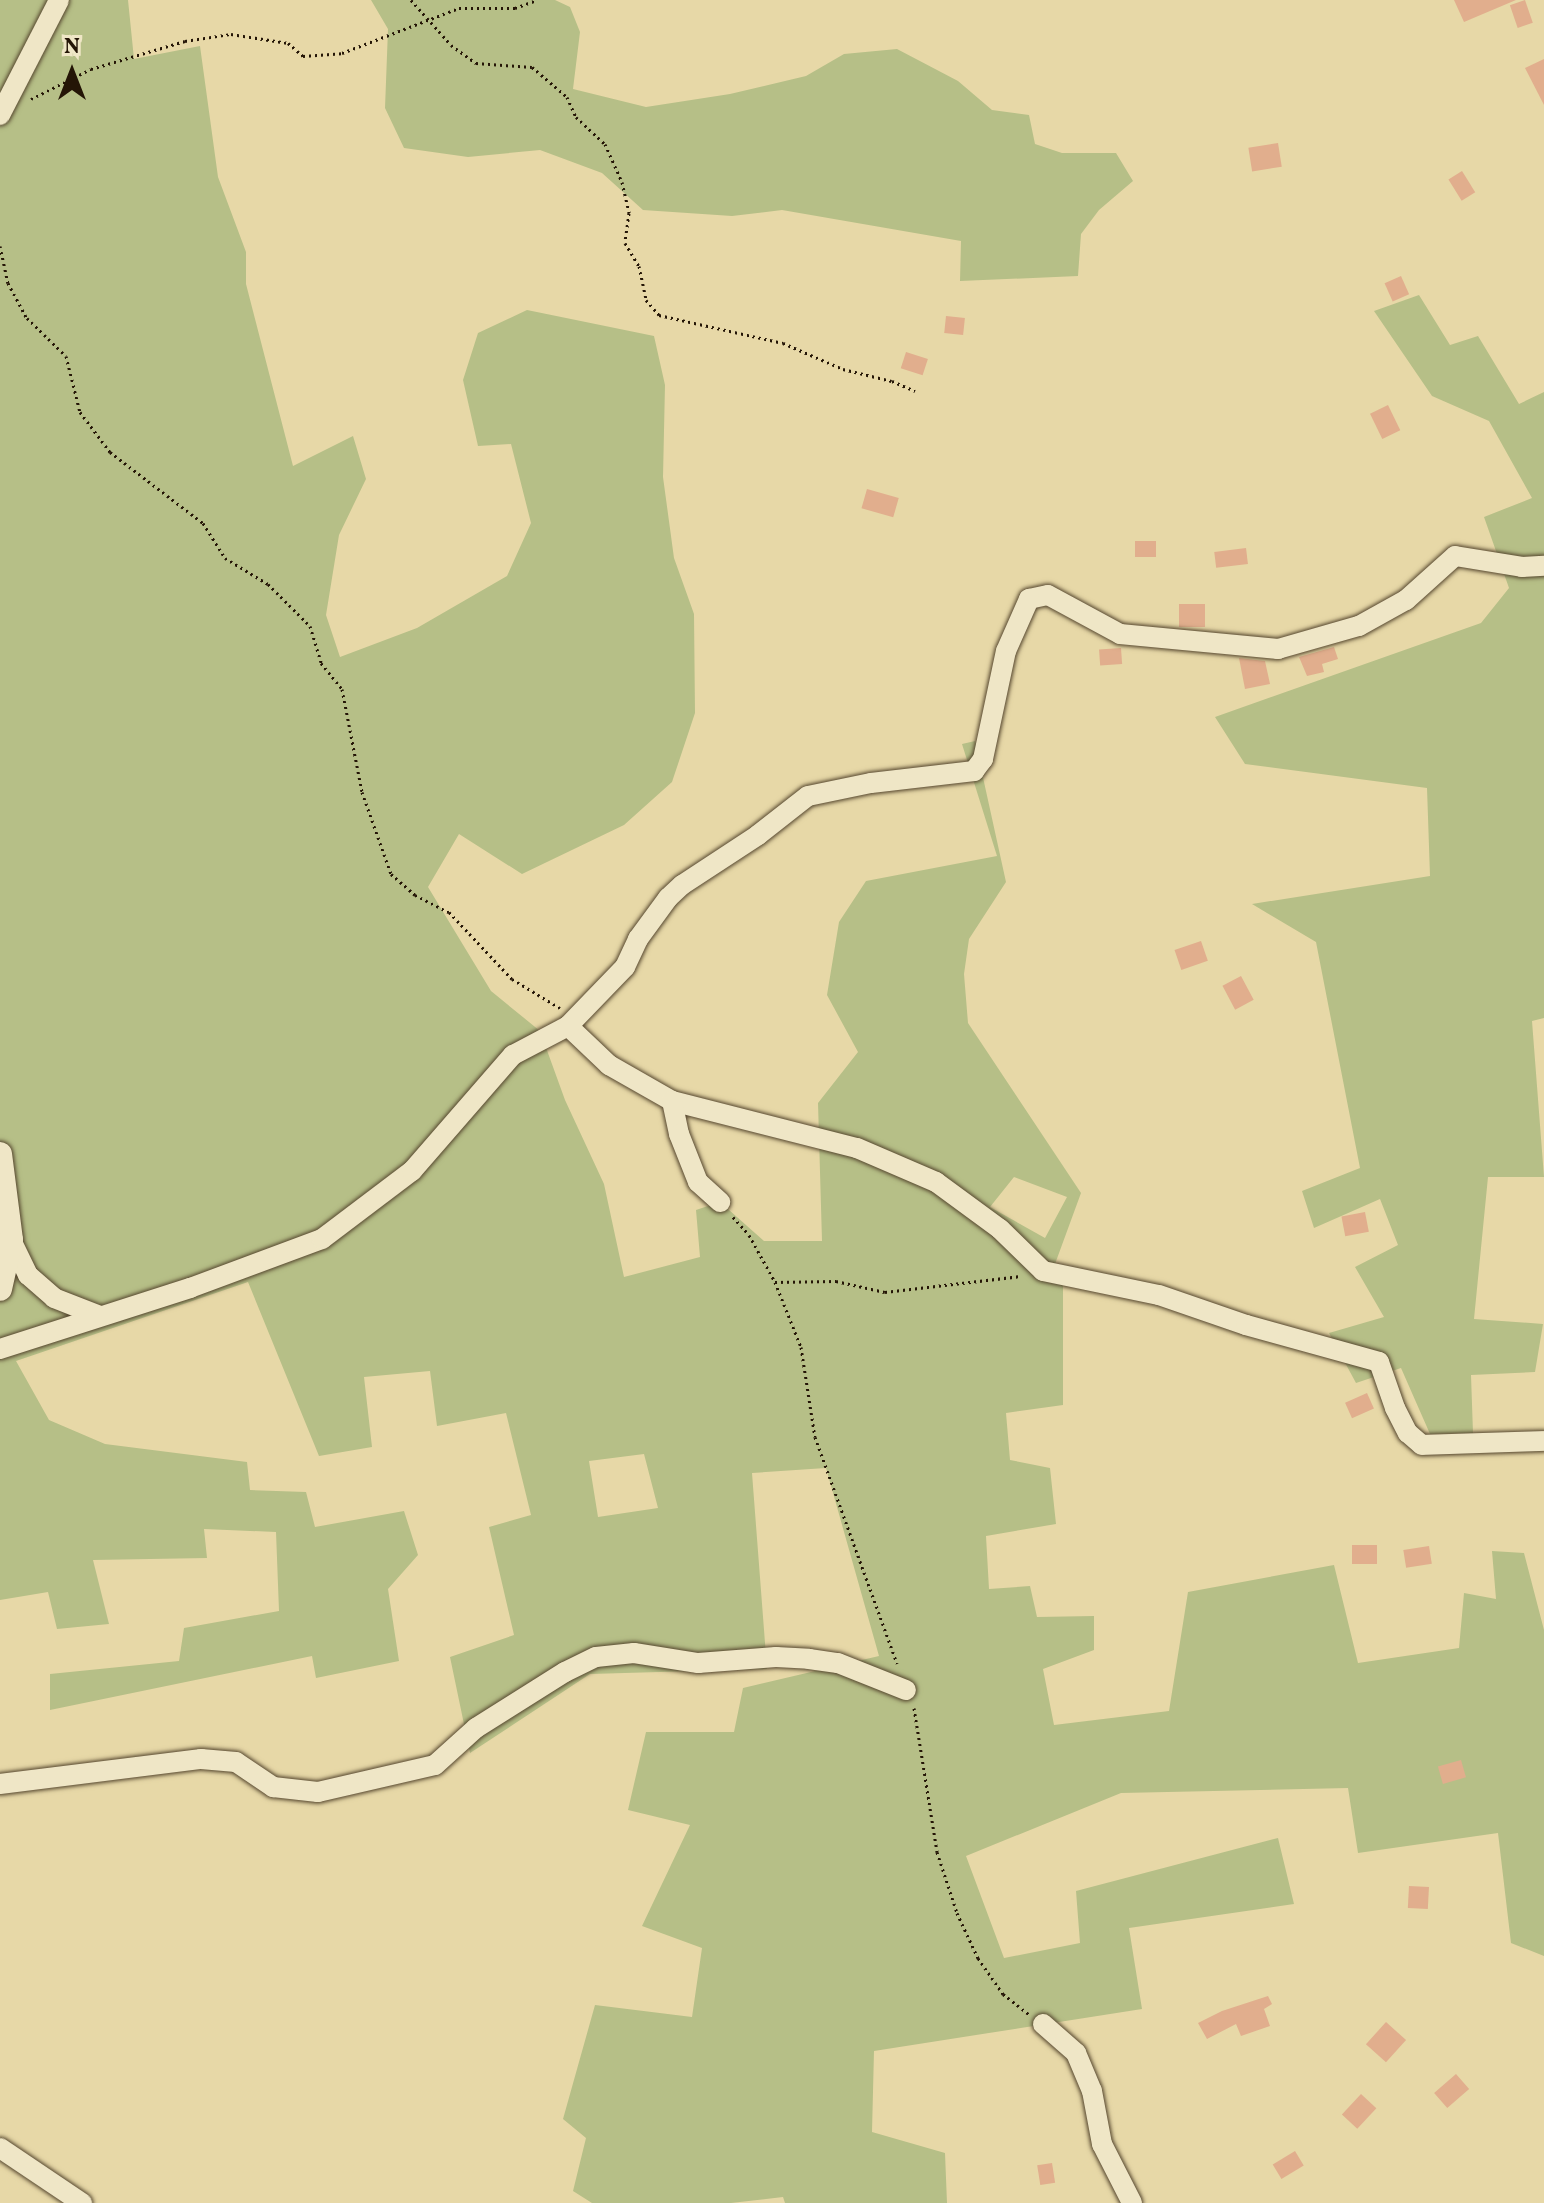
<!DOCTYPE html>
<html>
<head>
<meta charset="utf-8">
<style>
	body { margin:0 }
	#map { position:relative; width:1544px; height:2203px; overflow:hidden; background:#e7d8a7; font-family:Vollkorn,serif }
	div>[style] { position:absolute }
	.green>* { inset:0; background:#b6bf87 }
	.building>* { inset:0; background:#e1ae8d; transform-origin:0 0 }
	.path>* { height:3px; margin-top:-1.5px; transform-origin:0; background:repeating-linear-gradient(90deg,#241506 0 2px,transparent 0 6px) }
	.roads { filter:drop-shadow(0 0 2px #55462e) drop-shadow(0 0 2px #55462e) }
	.minor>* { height:20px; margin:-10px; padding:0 10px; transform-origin:10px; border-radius:10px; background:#efe6c6 }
	.tertiary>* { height:24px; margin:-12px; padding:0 12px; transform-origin:12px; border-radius:12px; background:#efe6c6 }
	span { translate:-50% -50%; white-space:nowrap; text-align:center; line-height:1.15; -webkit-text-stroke:6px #efe6c6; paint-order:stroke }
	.north { position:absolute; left:32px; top:32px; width:80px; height:80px; -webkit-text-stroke:6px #efe6c6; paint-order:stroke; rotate:0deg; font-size:22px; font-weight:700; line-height:32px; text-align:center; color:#241506 }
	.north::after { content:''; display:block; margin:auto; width:28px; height:36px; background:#241506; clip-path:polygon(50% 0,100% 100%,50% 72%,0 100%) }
</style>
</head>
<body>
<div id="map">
	<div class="green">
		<i style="clip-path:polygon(evenodd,0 0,128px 0,134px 59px,200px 46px,218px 177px,246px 252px,246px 284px,293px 466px,353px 436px,366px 479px,339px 535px,326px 615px,340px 657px,417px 628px,507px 576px,531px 523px,511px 444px,478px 446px,463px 380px,478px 333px,527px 310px,654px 336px,665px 385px,663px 477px,674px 558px,694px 614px,695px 713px,672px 782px,624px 825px,522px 874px,459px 834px,428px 887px,491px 991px,540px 1031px,565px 1100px,604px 1184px,624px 1277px,700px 1257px,696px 1210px,720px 1202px,764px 1241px,822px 1241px,818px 1103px,858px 1052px,827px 995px,839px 922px,866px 881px,997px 856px,962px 744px,975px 741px,1006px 882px,969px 939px,964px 974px,968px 1023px,1081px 1193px,1055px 1264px,1063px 1276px,1063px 1405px,1006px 1413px,1010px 1460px,1050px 1468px,1056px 1524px,986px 1536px,989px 1589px,1030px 1586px,1037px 1617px,1094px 1616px,1094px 1650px,1043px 1669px,1054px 1725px,1169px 1711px,1188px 1592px,1334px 1565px,1358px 1663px,1459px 1648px,1464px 1593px,1496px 1599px,1492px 1551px,1524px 1553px,1544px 1630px,1544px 1956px,1511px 1943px,1498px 1833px,1358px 1853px,1348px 1788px,1121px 1793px,966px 1856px,1004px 1958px,1080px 1943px,1076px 1891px,1278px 1838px,1294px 1904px,1129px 1928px,1142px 2009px,874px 2051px,872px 2132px,945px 2153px,947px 2203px,785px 2203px,783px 2197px,731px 2203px,592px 2203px,573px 2191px,586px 2138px,563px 2119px,595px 2005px,692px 2017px,702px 1948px,642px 1926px,690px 1825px,628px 1810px,646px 1732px,734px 1732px,743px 1688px,879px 1656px,826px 1468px,752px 1473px,767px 1669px,590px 1674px,470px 1753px,450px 1657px,514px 1635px,489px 1527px,531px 1515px,506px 1413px,437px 1426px,430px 1371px,364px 1377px,372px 1447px,319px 1456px,248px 1282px,16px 1361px,49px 1420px,105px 1444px,247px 1462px,250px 1490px,306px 1492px,315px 1527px,404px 1511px,418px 1555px,388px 1589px,399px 1661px,316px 1678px,312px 1656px,50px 1710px,50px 1674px,179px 1661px,184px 1628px,279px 1611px,276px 1532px,204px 1529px,207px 1558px,93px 1560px,109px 1624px,57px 1629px,48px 1592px,0 1600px,0 0,1014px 1177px,1067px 1197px,1045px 1238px,990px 1207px,1014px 1177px,0 0,644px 1454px,658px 1508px,598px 1517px,589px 1461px,644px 1454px)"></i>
		<i style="clip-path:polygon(371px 0,555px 0,570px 7px,580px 32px,573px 89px,646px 107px,730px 94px,806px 76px,844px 54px,897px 49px,958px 81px,992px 110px,1029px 115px,1035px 144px,1062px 153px,1116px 153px,1133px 181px,1099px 210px,1081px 234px,1078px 276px,960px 281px,961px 241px,782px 210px,732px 216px,643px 210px,602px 173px,540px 150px,468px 157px,404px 148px,385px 108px,388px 29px)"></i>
		<i style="clip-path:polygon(1419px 295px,1450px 345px,1478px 336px,1519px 404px,1544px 392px,1544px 1018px,1532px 1021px,1544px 1177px,1488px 1177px,1474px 1319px,1543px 1324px,1535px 1372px,1471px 1375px,1473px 1433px,1430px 1434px,1401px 1368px,1356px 1383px,1329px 1333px,1384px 1317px,1355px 1267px,1398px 1245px,1380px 1199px,1314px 1228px,1302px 1191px,1360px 1168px,1316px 942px,1252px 904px,1430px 876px,1427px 788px,1245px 764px,1215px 717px,1481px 623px,1509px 588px,1484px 517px,1532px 498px,1489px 421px,1432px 396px,1374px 311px)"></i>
	</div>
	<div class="building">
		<i style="clip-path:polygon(1454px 0,1516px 0,1464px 22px)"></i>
		<i style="left:1525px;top:0;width:24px;height:16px;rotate:71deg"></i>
		<i style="clip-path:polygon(1544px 59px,1544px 105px,1525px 68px)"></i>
		<i style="left:1278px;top:143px;width:24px;height:30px;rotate:81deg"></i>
		<i style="left:1462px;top:171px;width:25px;height:16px;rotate:58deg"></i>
		<i style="left:1401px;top:276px;width:20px;height:18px;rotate:66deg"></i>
		<i style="left:946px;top:316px;width:19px;height:17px;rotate:6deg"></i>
		<i style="left:906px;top:352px;width:23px;height:17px;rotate:18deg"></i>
		<i style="left:1388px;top:405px;width:28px;height:20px;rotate:64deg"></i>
		<i style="left:867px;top:489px;width:33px;height:20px;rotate:16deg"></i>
		<i style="left:1156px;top:541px;width:16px;height:21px;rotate:90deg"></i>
		<i style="left:1246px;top:548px;width:16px;height:32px;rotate:83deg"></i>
		<i style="left:1179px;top:604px;width:26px;height:23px"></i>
		<i style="clip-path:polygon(1334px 647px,1338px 659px,1322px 664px,1324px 672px,1307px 676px,1299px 657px)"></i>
		<i style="left:1121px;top:648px;width:16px;height:22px;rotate:86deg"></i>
		<i style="clip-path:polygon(1239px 658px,1265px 661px,1270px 684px,1245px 689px)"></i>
		<i style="left:1201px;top:941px;width:21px;height:28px;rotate:71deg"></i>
		<i style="left:1241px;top:976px;width:27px;height:21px;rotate:62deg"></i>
		<i style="left:1365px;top:1212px;width:20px;height:24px;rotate:79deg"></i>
		<i style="left:1367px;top:1393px;width:17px;height:24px;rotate:66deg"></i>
		<i style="left:1377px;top:1545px;width:19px;height:25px;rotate:90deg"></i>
		<i style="left:1429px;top:1546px;width:18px;height:26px;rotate:81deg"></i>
		<i style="left:1461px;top:1760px;width:18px;height:24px;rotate:74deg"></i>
		<i style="left:1409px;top:1886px;width:20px;height:22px;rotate:3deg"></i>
		<i style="clip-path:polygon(1268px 1996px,1272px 2004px,1264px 2009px,1270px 2026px,1241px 2036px,1236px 2024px,1207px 2039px,1198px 2023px,1222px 2011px)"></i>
		<i style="left:1386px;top:2022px;width:27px;height:30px;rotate:42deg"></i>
		<i style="left:1456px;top:2074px;width:20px;height:29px;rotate:49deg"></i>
		<i style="left:1361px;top:2094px;width:21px;height:28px;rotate:43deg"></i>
		<i style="left:1295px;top:2151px;width:17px;height:26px;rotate:59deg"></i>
		<i style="left:1052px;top:2163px;width:20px;height:15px;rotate:81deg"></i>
	</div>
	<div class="path">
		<i style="left:411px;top:0;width:60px;rotate:48.4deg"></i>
		<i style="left:451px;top:45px;width:31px;rotate:36deg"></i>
		<i style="left:476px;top:63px;width:56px;rotate:4.1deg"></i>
		<i style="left:532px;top:67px;width:46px;rotate:40.6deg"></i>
		<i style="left:567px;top:97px;width:22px;rotate:66deg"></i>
		<i style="left:576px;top:117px;width:40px;rotate:43deg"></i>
		<i style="left:605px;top:144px;width:42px;rotate:65.9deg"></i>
		<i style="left:622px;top:182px;width:32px;rotate:77deg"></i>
		<i style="left:629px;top:213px;width:30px;rotate:98deg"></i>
		<i style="left:625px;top:243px;width:27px;rotate:59deg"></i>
		<i style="left:639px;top:266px;width:35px;rotate:78deg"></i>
		<i style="left:646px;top:300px;width:20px;rotate:49deg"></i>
		<i style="left:659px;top:315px;width:127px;rotate:12.7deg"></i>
		<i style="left:783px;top:343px;width:65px;rotate:23.4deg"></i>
		<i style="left:843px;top:369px;width:50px;rotate:13.8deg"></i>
		<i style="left:892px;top:381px;width:25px;rotate:23deg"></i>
		<i style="left:31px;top:99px;width:67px;rotate:-26.6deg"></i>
		<i style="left:91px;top:69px;width:98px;rotate:-16.6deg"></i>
		<i style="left:185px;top:41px;width:47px;rotate:-8.7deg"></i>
		<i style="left:231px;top:34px;width:58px;rotate:9deg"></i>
		<i style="left:288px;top:43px;width:20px;rotate:41deg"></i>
		<i style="left:303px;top:56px;width:39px;rotate:-4deg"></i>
		<i style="left:342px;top:53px;width:125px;rotate:-21deg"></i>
		<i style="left:459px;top:8px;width:56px"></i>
		<i style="left:515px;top:8px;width:23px;rotate:-20deg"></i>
		<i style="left:0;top:246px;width:38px;rotate:78deg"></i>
		<i style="left:8px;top:283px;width:40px;rotate:62deg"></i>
		<i style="left:27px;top:318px;width:54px;rotate:44.3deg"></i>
		<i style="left:66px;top:356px;width:58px;rotate:76deg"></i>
		<i style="left:80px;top:412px;width:50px;rotate:53.1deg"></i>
		<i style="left:110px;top:452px;width:117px;rotate:37.4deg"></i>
		<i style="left:203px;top:523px;width:41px;rotate:57.8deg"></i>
		<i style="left:225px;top:558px;width:50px;rotate:31.2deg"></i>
		<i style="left:268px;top:584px;width:59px;rotate:45deg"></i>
		<i style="left:310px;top:626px;width:39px;rotate:73deg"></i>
		<i style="left:321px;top:663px;width:33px;rotate:51deg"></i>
		<i style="left:342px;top:689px;width:105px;rotate:79deg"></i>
		<i style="left:362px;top:792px;width:87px;rotate:70.5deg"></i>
		<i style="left:391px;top:874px;width:32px;rotate:41deg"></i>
		<i style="left:415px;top:895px;width:38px;rotate:27deg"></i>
		<i style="left:449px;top:912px;width:92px;rotate:46.8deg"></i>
		<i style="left:512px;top:979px;width:56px;rotate:31.1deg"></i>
		<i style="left:733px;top:1217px;width:24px;rotate:48deg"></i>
		<i style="left:749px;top:1235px;width:54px;rotate:61deg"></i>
		<i style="left:775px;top:1282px;width:70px;rotate:68.2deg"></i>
		<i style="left:801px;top:1347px;width:91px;rotate:81.2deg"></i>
		<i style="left:815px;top:1437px;width:241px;rotate:70.1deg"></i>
		<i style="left:775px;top:1282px;width:61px;rotate:-0.9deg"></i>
		<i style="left:836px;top:1281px;width:50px;rotate:12.7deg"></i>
		<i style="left:885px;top:1292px;width:137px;rotate:-6.7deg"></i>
		<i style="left:914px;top:1708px;width:146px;rotate:80.9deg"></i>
		<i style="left:937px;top:1852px;width:64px;rotate:71.8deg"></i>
		<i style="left:957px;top:1913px;width:50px;rotate:65deg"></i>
		<i style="left:978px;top:1958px;width:44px;rotate:55.2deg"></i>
		<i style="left:1003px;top:1994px;width:33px;rotate:38deg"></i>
	</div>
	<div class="roads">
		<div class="minor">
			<i style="left:0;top:115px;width:129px;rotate:-62.8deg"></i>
			<i style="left:568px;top:1026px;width:57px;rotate:43.6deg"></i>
			<i style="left:609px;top:1065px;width:73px;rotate:29.7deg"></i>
			<i style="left:672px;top:1101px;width:191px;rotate:14.3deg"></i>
			<i style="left:857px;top:1148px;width:86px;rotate:23.3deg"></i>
			<i style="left:936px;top:1182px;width:79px;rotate:36.3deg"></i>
			<i style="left:1000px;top:1229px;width:60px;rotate:44.3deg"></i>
			<i style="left:1043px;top:1271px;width:118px;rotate:11.7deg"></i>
			<i style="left:1159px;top:1295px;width:92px;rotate:19deg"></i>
			<i style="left:1246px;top:1325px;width:138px;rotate:15.5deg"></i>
			<i style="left:1379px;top:1362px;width:49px;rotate:70.8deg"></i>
			<i style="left:1395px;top:1408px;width:28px;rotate:63deg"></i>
			<i style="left:1408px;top:1433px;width:18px;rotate:41deg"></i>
			<i style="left:1422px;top:1445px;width:122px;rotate:-1.9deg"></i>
			<i style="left:672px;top:1101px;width:34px;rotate:78deg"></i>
			<i style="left:679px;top:1134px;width:52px;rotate:68.4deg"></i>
			<i style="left:698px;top:1182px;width:30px;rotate:42deg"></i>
			<i style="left:11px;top:1240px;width:39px;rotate:64deg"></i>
			<i style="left:28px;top:1275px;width:35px;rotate:41deg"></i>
			<i style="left:54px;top:1298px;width:49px;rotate:21.4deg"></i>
			<i style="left:0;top:1349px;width:200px;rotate:-17.8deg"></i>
			<i style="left:190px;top:1288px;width:141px;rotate:-20.4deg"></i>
			<i style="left:322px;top:1239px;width:113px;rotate:-37.1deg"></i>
			<i style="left:412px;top:1171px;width:154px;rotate:-49deg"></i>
			<i style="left:513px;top:1055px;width:62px;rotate:-27.8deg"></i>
			<i style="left:568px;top:1026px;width:82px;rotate:-46deg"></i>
			<i style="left:625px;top:967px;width:31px;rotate:-65deg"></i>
			<i style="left:638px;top:939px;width:51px;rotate:-53.8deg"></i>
			<i style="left:668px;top:898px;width:19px;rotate:-43deg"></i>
			<i style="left:682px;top:885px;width:91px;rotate:-33.3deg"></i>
			<i style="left:758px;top:835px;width:63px;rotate:-38deg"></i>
			<i style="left:808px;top:796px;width:64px;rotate:-11.7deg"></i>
			<i style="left:871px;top:783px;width:104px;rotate:-6.6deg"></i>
			<i style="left:974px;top:771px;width:15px;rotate:-53deg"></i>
			<i style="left:983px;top:759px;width:110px;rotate:-78deg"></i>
			<i style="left:1006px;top:651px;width:57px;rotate:-66.1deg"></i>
			<i style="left:1029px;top:599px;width:19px;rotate:-12deg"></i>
			<i style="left:1048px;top:595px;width:82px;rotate:28.4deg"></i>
			<i style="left:1120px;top:634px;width:159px;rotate:5.4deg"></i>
			<i style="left:1278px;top:649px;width:84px;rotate:-15.9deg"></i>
			<i style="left:1359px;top:626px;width:54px;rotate:-29deg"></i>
			<i style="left:1406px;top:600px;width:66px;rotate:-41.9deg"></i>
			<i style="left:1455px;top:556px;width:68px;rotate:9.3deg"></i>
			<i style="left:1522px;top:567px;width:22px;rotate:-3deg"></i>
			<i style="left:0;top:1784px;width:203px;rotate:-7.1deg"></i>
			<i style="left:201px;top:1759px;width:35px;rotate:5deg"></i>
			<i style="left:236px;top:1762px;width:45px;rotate:34deg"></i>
			<i style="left:273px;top:1787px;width:45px;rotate:6.3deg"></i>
			<i style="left:318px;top:1792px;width:120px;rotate:-13deg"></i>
			<i style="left:435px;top:1765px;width:55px;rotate:-42.1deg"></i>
			<i style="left:476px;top:1728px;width:105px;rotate:-32.2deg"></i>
			<i style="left:565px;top:1672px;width:34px;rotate:-26deg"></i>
			<i style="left:596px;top:1657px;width:38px;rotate:-6deg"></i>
			<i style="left:634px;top:1653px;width:65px;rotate:8.9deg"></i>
			<i style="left:698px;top:1663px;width:78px;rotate:-4.4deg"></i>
			<i style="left:776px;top:1657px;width:33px;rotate:3deg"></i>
			<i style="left:809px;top:1659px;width:29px;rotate:8deg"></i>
			<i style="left:838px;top:1663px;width:73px;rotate:21.7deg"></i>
			<i style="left:1043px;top:2024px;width:44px;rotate:41.3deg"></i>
			<i style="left:1076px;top:2053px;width:41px;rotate:67.2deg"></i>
			<i style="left:1092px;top:2091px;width:54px;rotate:79.3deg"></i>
			<i style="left:1102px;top:2144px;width:66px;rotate:63deg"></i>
			<i style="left:0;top:2148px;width:99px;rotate:33.9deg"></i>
		</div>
		<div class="tertiary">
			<i style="left:0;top:1154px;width:87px;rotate:82.7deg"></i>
			<i style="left:11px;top:1240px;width:50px;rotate:102.7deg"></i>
		</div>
	</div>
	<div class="north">N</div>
</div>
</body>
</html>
